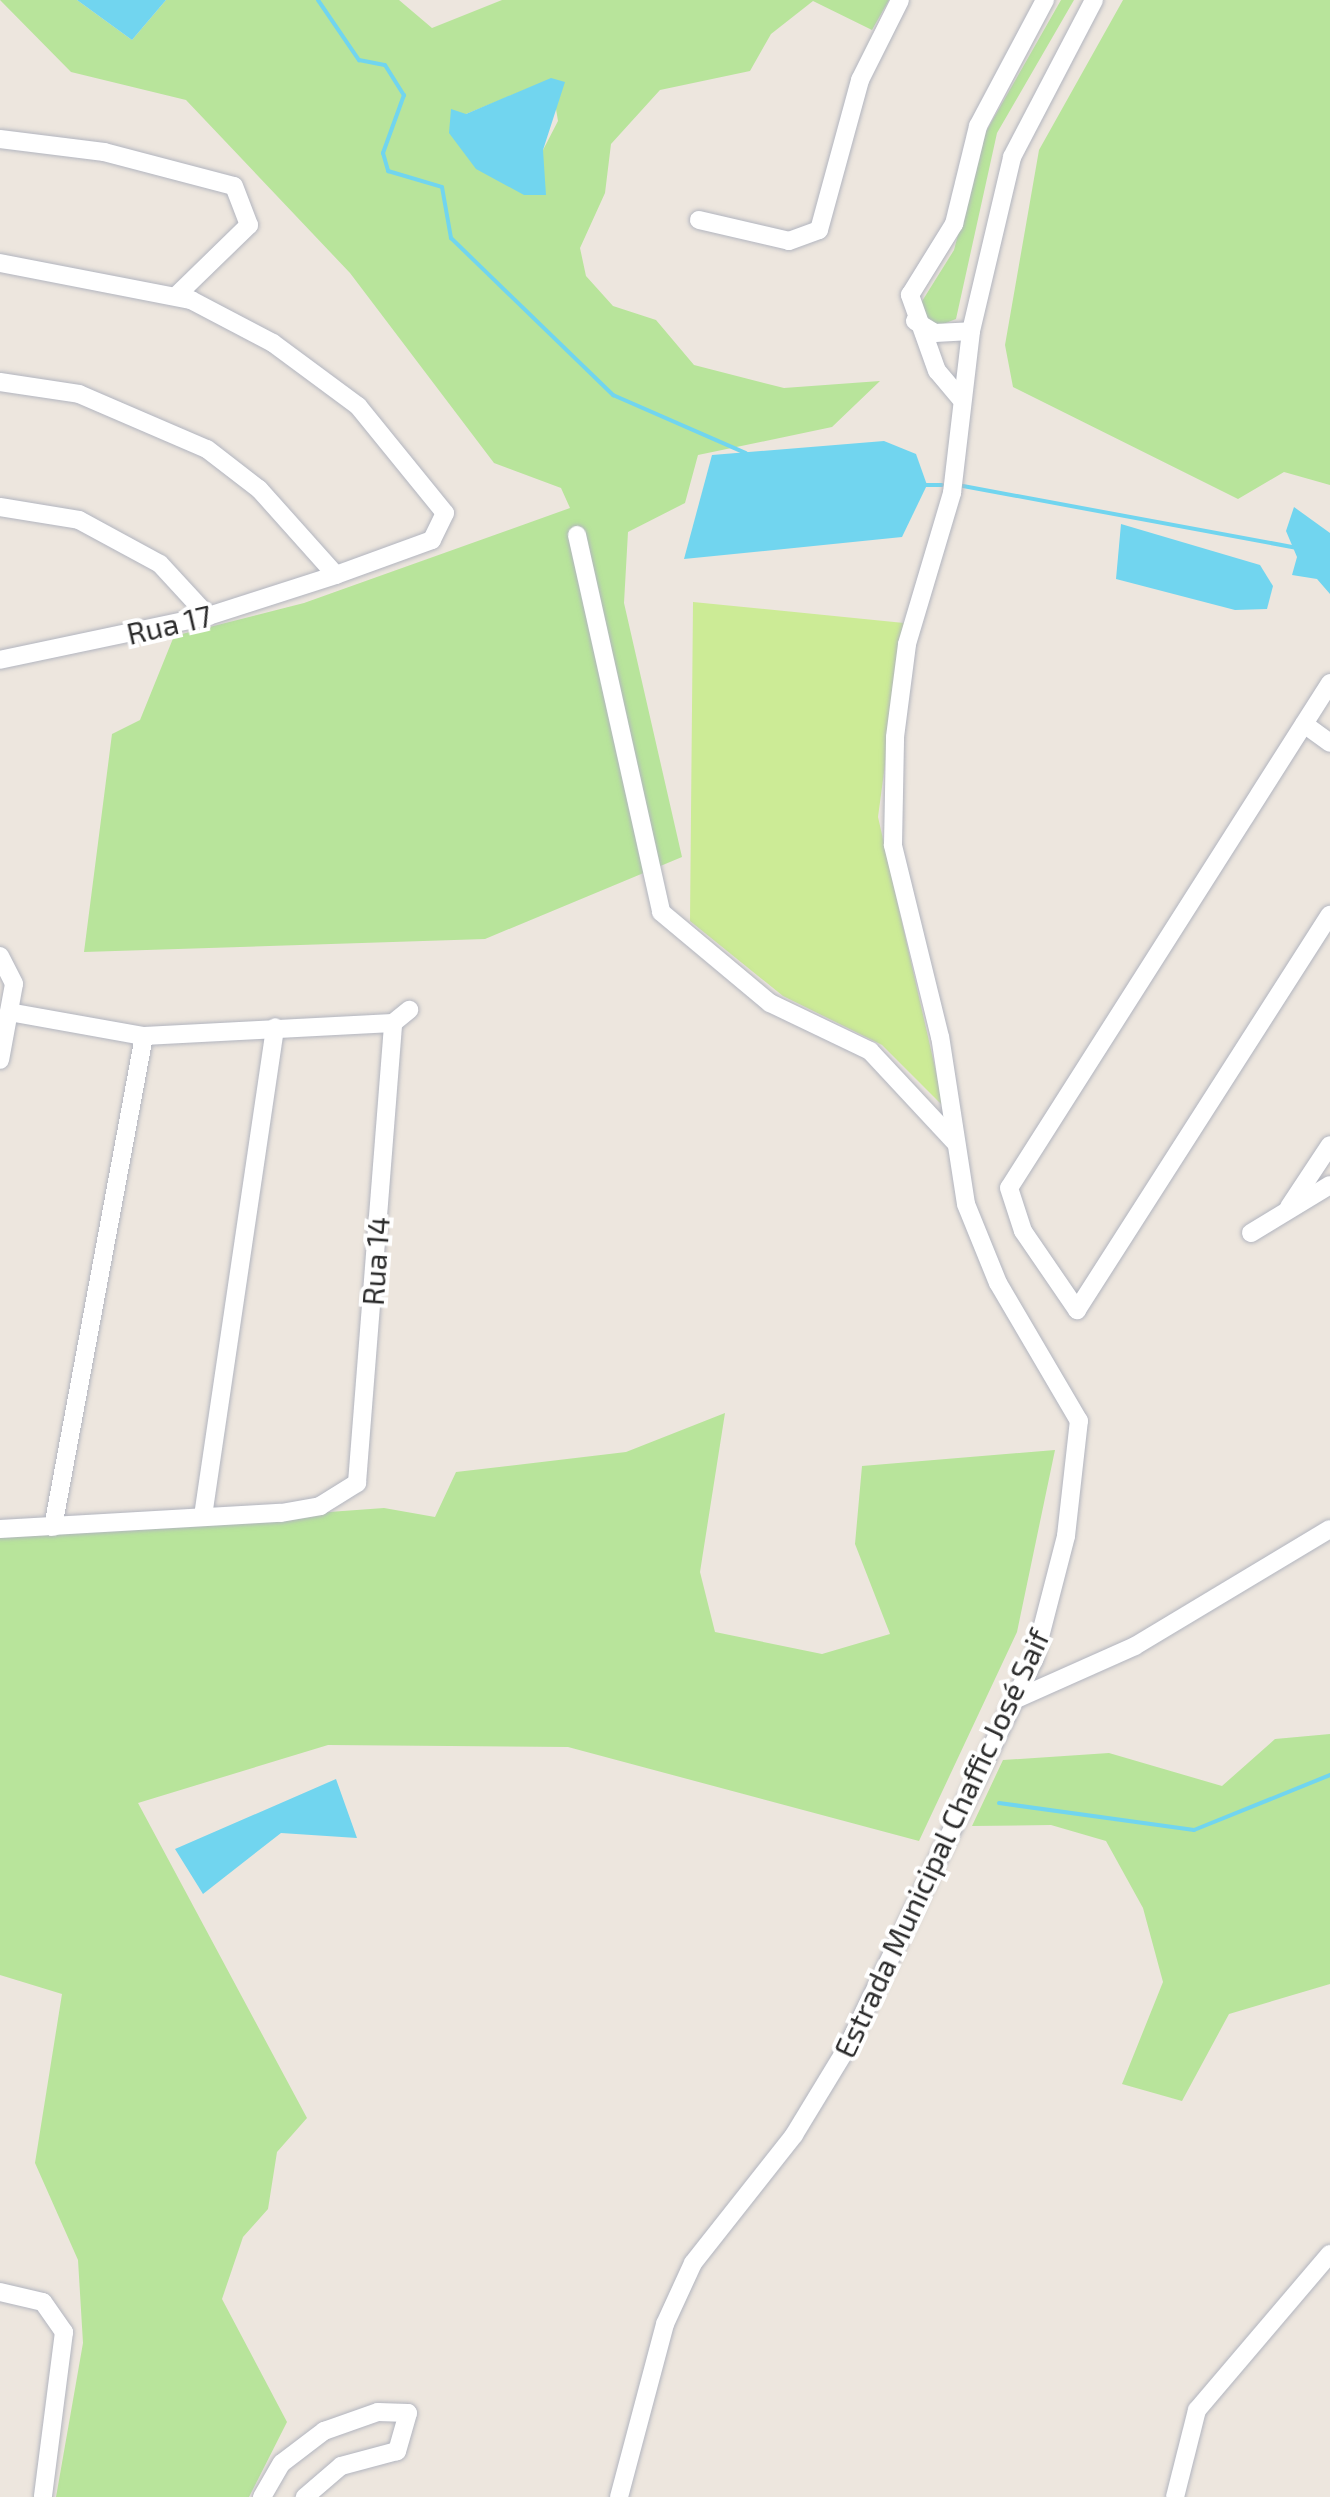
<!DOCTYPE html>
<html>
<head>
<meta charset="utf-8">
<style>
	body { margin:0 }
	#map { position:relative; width:1330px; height:2497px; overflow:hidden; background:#ede6de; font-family:"Exo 2",sans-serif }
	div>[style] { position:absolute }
	.green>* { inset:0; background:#b8e49b }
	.pitch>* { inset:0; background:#cceb96 }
	.water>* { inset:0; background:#71d5ef }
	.stream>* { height:4px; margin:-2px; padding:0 2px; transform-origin:2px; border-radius:2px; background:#71d5ef }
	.roads { filter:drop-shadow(0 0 2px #b2b5bf) drop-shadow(0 0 2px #b2b5bf) }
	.minor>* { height:18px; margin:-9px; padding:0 9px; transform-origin:9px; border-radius:9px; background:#fff }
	span { translate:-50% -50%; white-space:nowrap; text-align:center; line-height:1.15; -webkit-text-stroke:8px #fff; paint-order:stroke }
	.street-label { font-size:30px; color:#2c2c2c }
</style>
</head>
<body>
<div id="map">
	<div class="green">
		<i style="clip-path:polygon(evenodd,0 0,77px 0,132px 40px,166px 0,399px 0,432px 28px,502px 0,889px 0,872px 30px,813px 1px,771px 34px,750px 71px,660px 90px,611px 144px,605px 193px,580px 248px,586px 276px,613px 306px,656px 320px,694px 365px,784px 388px,880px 381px,832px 427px,698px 455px,685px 503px,628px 532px,624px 603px,682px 857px,485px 939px,84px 952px,112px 734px,140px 720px,174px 636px,304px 603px,570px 508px,561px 488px,494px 463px,350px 273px,186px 100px,71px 72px,0 0,551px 79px,558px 121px,543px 150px,466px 114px,551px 79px)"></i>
		<i style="clip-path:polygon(1061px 0,1074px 0,997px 133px,956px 319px,933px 328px,919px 306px,954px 250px,984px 135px)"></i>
		<i style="clip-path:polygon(1123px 0,1330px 0,1330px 485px,1284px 472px,1238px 499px,1013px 387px,1005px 345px,1039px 150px)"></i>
		<i style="clip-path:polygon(725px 1413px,700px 1572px,715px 1632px,822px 1654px,890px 1634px,855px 1544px,862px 1466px,1055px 1450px,1017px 1632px,919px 1841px,568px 1747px,328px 1745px,138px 1803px,307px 2118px,277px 2152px,268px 2209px,243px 2237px,222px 2299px,287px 2422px,249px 2497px,56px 2497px,83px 2343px,78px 2260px,35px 2163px,62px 1994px,0 1975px,0 1536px,384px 1508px,435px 1517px,456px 1472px,626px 1452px)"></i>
		<i style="clip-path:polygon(1330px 1734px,1330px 1984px,1229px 2014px,1182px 2101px,1122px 2084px,1163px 1982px,1143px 1908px,1106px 1841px,1051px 1825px,972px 1826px,1003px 1760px,1109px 1753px,1222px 1786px,1275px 1739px)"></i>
	</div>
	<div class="pitch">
		<i style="clip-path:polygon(693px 602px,904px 623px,878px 817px,944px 1107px,882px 1045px,783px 996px,690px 921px)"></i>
	</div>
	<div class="water">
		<i style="clip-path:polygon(77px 0,166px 0,132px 40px)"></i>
		<i style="clip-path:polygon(551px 78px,565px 82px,543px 150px,546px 195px,524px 195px,476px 169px,449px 133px,451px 109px,466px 114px)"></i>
		<i style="clip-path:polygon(884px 441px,916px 454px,927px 485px,902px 537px,684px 559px,712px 455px)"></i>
		<i style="clip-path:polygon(1294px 507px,1330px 533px,1330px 594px,1317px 579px,1292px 575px,1297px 557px,1286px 531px)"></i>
		<i style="clip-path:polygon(1121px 524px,1260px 565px,1273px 586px,1267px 609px,1235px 610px,1116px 579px)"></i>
		<i style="clip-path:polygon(336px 1779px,357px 1838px,281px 1833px,203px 1894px,175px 1849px)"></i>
	</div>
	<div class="stream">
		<i style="left:318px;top:0;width:73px;rotate:55.7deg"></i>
		<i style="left:359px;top:60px;width:26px;rotate:11deg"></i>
		<i style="left:385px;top:65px;width:36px;rotate:58deg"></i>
		<i style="left:404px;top:95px;width:62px;rotate:109.9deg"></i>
		<i style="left:383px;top:153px;width:19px;rotate:74deg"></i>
		<i style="left:388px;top:171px;width:56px;rotate:16.5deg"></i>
		<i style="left:442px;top:187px;width:52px;rotate:80deg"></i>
		<i style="left:451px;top:238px;width:226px;rotate:44.1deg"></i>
		<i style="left:613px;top:395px;width:145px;rotate:23.6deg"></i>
		<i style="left:924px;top:485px;width:18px"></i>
		<i style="left:963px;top:486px;width:340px;rotate:10.5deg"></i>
		<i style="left:999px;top:1803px;width:197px;rotate:7.9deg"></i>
		<i style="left:1194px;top:1830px;width:147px;rotate:-22deg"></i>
	</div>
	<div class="roads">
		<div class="minor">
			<i style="left:0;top:139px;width:105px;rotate:7.1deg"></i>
			<i style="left:104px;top:152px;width:134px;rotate:14.7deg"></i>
			<i style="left:234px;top:186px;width:42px;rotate:69deg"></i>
			<i style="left:249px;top:225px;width:102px;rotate:135.8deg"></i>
			<i style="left:699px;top:220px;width:92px;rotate:13.1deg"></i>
			<i style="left:789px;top:241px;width:32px;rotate:-20deg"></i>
			<i style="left:819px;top:230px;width:156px;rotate:-74.7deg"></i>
			<i style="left:860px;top:80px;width:89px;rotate:-63.4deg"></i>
			<i style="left:0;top:263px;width:195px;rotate:11deg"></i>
			<i style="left:191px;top:300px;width:93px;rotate:27.7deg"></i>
			<i style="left:273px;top:343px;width:106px;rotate:36.5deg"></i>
			<i style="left:358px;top:406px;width:138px;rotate:50.9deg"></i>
			<i style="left:445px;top:513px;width:30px;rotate:116deg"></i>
			<i style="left:432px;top:540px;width:102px;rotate:160deg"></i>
			<i style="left:336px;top:575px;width:134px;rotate:162.2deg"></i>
			<i style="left:208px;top:616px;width:213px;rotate:168.1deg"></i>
			<i style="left:915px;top:321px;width:23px;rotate:31deg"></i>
			<i style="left:935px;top:333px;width:36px;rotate:-3deg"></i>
			<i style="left:0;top:382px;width:80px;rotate:8.6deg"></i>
			<i style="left:79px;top:394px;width:139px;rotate:23.3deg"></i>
			<i style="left:207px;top:449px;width:66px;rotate:37.6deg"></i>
			<i style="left:259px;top:489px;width:115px;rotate:48.2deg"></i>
			<i style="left:960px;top:398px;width:35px;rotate:-130deg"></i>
			<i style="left:937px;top:371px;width:81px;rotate:-109.6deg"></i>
			<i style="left:910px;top:295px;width:84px;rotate:-58.2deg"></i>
			<i style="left:954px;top:224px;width:101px;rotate:-76.2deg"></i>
			<i style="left:978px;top:126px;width:143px;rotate:-62deg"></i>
			<i style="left:0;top:507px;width:80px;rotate:9.3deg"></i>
			<i style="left:79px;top:520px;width:92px;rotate:28.5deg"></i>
			<i style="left:160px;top:564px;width:71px;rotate:47.3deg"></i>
			<i style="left:577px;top:535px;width:386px;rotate:77.4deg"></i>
			<i style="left:661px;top:912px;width:142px;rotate:39.9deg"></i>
			<i style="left:770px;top:1003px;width:111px;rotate:25.6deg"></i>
			<i style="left:870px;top:1051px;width:125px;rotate:47deg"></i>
			<i style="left:1330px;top:683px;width:598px;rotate:122.44deg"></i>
			<i style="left:1009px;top:1188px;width:45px;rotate:72deg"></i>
			<i style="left:1023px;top:1231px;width:96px;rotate:55.6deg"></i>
			<i style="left:1077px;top:1310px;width:469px;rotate:-57.4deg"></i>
			<i style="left:1304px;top:724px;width:32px;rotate:36deg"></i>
			<i style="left:0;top:956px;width:31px;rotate:63deg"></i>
			<i style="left:14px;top:984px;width:77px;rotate:100.4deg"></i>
			<i style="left:9px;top:1012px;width:137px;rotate:10.1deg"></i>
			<i style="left:144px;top:1036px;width:249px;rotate:-3deg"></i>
			<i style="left:393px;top:1023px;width:21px;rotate:-39deg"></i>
			<i style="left:1289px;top:1207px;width:74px;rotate:-56.5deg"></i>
			<i style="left:1251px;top:1233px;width:92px;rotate:-31.3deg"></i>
			<i style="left:203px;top:1516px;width:494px;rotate:-81.6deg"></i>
			<i style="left:53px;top:1527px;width:499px;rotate:-79.5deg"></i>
			<i style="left:0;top:1529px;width:281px;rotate:-3.3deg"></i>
			<i style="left:281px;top:1513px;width:40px;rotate:-10deg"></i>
			<i style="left:320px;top:1506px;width:44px;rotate:-31.9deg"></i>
			<i style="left:357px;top:1483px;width:461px;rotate:-85.5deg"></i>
			<i style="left:1016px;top:1699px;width:130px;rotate:-24deg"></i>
			<i style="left:1135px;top:1646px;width:227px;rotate:-31deg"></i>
			<i style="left:0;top:2292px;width:44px;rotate:13.1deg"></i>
			<i style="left:43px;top:2302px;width:37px;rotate:55deg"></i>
			<i style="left:64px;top:2332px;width:166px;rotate:97.3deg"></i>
			<i style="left:262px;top:2497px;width:39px;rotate:-60deg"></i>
			<i style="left:282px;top:2463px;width:53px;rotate:-37.3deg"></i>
			<i style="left:324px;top:2431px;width:57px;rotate:-19.4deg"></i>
			<i style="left:378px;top:2412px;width:30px;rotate:2deg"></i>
			<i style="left:408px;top:2413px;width:40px;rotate:106deg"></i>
			<i style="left:397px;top:2451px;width:58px;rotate:165deg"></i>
			<i style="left:341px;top:2466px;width:48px;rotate:139.3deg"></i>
			<i style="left:619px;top:2497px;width:179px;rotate:-75.1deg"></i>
			<i style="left:665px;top:2324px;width:67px;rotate:-65.3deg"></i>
			<i style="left:693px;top:2263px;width:163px;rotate:-51.7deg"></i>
			<i style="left:794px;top:2135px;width:102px;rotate:-58.7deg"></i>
			<i style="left:847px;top:2048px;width:431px;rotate:-64.3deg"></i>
			<i style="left:1034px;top:1660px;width:128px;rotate:-75.5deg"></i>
			<i style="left:1066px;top:1536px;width:116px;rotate:-83.6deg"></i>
			<i style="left:1079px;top:1421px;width:160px;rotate:-120.4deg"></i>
			<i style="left:998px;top:1283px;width:85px;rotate:-112.1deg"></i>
			<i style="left:966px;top:1204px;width:169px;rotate:-98.8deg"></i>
			<i style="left:940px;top:1037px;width:198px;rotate:-103.8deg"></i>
			<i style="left:893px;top:845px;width:108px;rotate:-88.9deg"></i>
			<i style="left:895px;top:737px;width:94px;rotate:-82.6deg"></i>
			<i style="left:907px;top:644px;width:158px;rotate:-73.4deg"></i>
			<i style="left:952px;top:493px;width:163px;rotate:-83.3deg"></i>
			<i style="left:971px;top:331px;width:179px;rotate:-76.7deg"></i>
			<i style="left:1012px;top:157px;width:177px;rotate:-62.4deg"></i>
			<i style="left:1175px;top:2497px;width:90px;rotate:-75.8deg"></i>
			<i style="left:1197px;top:2410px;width:205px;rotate:-49.6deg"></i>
		</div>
	</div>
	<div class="street-label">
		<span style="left:169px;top:624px;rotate:-13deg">Rua 17</span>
		<span style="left:375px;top:1261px;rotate:-86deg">Rua 14</span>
		<span style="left:941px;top:1843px;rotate:-65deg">Estrada Municipal Chaffic José Saif</span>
	</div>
</div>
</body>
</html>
